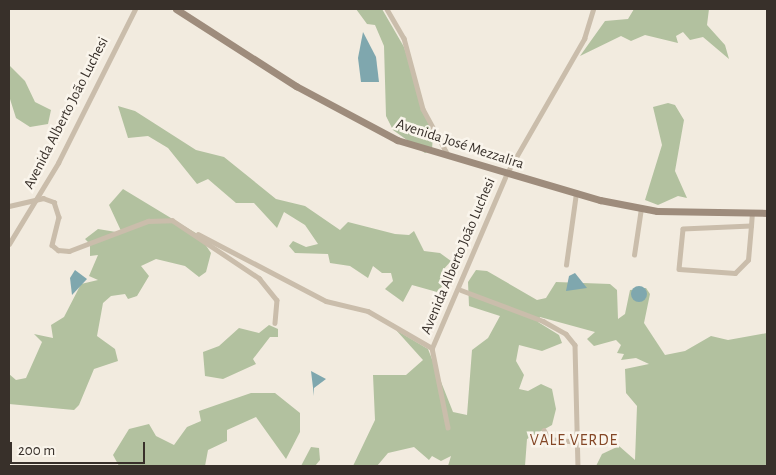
<!DOCTYPE html>
<html>
<head>
<meta charset="utf-8">
<style>
	body { margin:0 }
	#map { position:relative; width:776px; height:475px; overflow:hidden; background:#f2ebdf; font-family:"Alegreya Sans",sans-serif }
	div>[style] { position:absolute }
	.green>* { inset:0; background:#b2c19f }
	.water>* { inset:0; background:#7fa7ae }
	.round { border-radius:50% }
	.street>* { height:4.5px; margin:-2.25px; padding:0 2.25px; transform-origin:2.25px; border-radius:2.25px; background:#cabdab }
	.secondary>* { height:7px; margin:-3.5px; padding:0 3.5px; transform-origin:3.5px; border-radius:3.5px; background:#9e8c7c }
	span { translate:-50% -50%; white-space:nowrap; text-align:center; line-height:1.15; -webkit-text-stroke:5px #faf5ec; paint-order:stroke }
	.street-label { font-size:15px; color:#38302a }
	.neighbourhood-label { font-size:16px; color:#844726; letter-spacing:1px }
	.frame { position:absolute; inset:0; border:10px solid #38302a; pointer-events:none }
	.scale { position:absolute; left:10px; top:442px; width:135px; height:22px; box-sizing:border-box; border:2px solid #38302a; border-top:0; padding-left:6px; font-size:15px; line-height:18px; white-space:nowrap; color:#38302a; -webkit-text-stroke:4px #faf5ec; paint-order:stroke }
</style>
</head>
<body>
<div id="map">
	<div class="green">
		<i style="clip-path:polygon(356px 9px,382px 9px,404px 47px,433px 134px,432px 150px,425px 153px,393px 130px,386px 116px,384px 46px,375px 25px,367px 24px)"></i>
		<i style="clip-path:polygon(634px 9px,709px 9px,707px 25px,725px 45px,729px 59px,703px 37px,690px 40px,683px 32px,676px 36px,678px 43px,645px 35px,631px 41px,621px 36px,580px 56px,605px 21px,628px 19px)"></i>
		<i style="clip-path:polygon(9px 65px,25px 81px,35px 102px,51px 110px,48px 124px,30px 127px,16px 118px,10px 99px)"></i>
		<i style="clip-path:polygon(668px 103px,675px 105px,684px 120px,675px 171px,687px 198px,678px 196px,658px 205px,645px 200px,662px 145px,653px 107px)"></i>
		<i style="clip-path:polygon(118px 106px,135px 111px,196px 150px,224px 157px,276px 199px,305px 206px,340px 230px,348px 222px,395px 234px,409px 235px,414px 231px,424px 251px,440px 253px,451px 261px,443px 270px,452px 275px,437px 292px,412px 285px,403px 302px,385px 289px,393px 281px,391px 273px,382px 273px,373px 266px,368px 278px,350px 266px,330px 263px,328px 254px,295px 253px,289px 246px,293px 241px,306px 247px,318px 244px,305px 225px,284px 212px,277px 228px,254px 203px,236px 203px,208px 179px,197px 184px,168px 148px,148px 136px,128px 138px)"></i>
		<i style="clip-path:polygon(123px 189px,199px 235px,211px 253px,206px 272px,199px 277px,185px 266px,156px 259px,141px 266px,149px 276px,137px 296px,128px 299px,125px 294px,111px 296px,103px 303px,97px 336px,115px 349px,118px 361px,94px 369px,79px 405px,74px 410px,9px 404px,9px 374px,16px 380px,26px 378px,42px 342px,34px 334px,53px 338px,51px 325px,64px 317px,81px 284px,98px 280px,89px 276px,98px 255px,90px 256px,90px 244px,85px 239px,98px 229px,122px 233px,109px 205px)"></i>
		<i style="clip-path:polygon(476px 270px,487px 271px,537px 300px,546px 298px,556px 282px,610px 284px,617px 290px,618px 319px,625px 314px,630px 290px,646px 288px,650px 294px,644px 323px,665px 355px,685px 351px,711px 336px,728px 340px,767px 333px,767px 466px,596px 466px,602px 454px,619px 446px,635px 460px,637px 406px,626px 393px,625px 369px,649px 364px,636px 358px,621px 360px,624px 354px,617px 353px,621px 345px,616px 340px,594px 346px,587px 339px,595px 332px,540px 317px,538px 322px,559px 335px,562px 343px,542px 351px,519px 345px,516px 361px,524px 375px,519px 389px,528px 391px,541px 384px,552px 389px,556px 409px,552px 425px,527px 439px,525px 466px,448px 466px,451px 456px,441px 461px,432px 456px,429px 460px,414px 447px,388px 453px,377px 466px,353px 466px,375px 420px,373px 375px,406px 375px,423px 360px,396px 330px,428px 349px,453px 412px,467px 415px,472px 350px,488px 338px,500px 316px,469px 306px,468px 282px)"></i>
		<i style="clip-path:polygon(269px 325px,278px 329px,278px 337px,270px 337px,253px 359px,256px 364px,223px 379px,205px 376px,203px 352px,219px 346px,239px 328px,259px 333px)"></i>
		<i style="clip-path:polygon(251px 393px,275px 393px,300px 413px,300px 432px,286px 459px,256px 417px,227px 430px,227px 441px,208px 450px,205px 466px,119px 466px,113px 455px,129px 429px,149px 424px,156px 436px,174px 445px,187px 427px,201px 421px,199px 411px)"></i>
		<i style="clip-path:polygon(311px 447px,319px 448px,320px 460px,315px 466px,301px 466px)"></i>
	</div>
	<div class="water">
		<i style="clip-path:polygon(363px 32px,376px 57px,379px 82px,361px 82px,358px 58px)"></i>
		<i style="clip-path:polygon(75px 270px,87px 279px,72px 295px,70px 278px)"></i>
		<i style="clip-path:polygon(575px 273px,587px 288px,566px 291px,569px 276px)"></i>
		<i class="round" style="left:631px;top:286px;width:16px;height:16px"></i>
		<i style="clip-path:polygon(311px 371px,326px 379px,314px 388px,314px 396px)"></i>
	</div>
	<div class="street">
		<i style="left:387px;top:9px;width:34px;rotate:60deg"></i>
		<i style="left:404px;top:38px;width:73px;rotate:75deg"></i>
		<i style="left:423px;top:109px;width:52px;rotate:61.5deg"></i>
		<i style="left:9px;top:206px;width:35px;rotate:-13deg"></i>
		<i style="left:43px;top:198px;width:12px;rotate:20deg"></i>
		<i style="left:54px;top:202px;width:16px;rotate:72deg"></i>
		<i style="left:59px;top:217px;width:29px;rotate:104deg"></i>
		<i style="left:52px;top:245px;width:8px;rotate:40deg"></i>
		<i style="left:58px;top:250px;width:11px;rotate:5deg"></i>
		<i style="left:69px;top:251px;width:85px;rotate:-20.8deg"></i>
		<i style="left:148px;top:221px;width:24px;rotate:-2deg"></i>
		<i style="left:172px;top:220px;width:105px;rotate:33.7deg"></i>
		<i style="left:259px;top:278px;width:28px;rotate:51deg"></i>
		<i style="left:277px;top:300px;width:23px;rotate:95deg"></i>
		<i style="left:751px;top:226px;width:68px;rotate:177.5deg"></i>
		<i style="left:683px;top:229px;width:40px;rotate:95.7deg"></i>
		<i style="left:679px;top:269px;width:56px;rotate:4.1deg"></i>
		<i style="left:735px;top:273px;width:18px;rotate:-45deg"></i>
		<i style="left:748px;top:260px;width:34px;rotate:-85deg"></i>
		<i style="left:751px;top:226px;width:13px;rotate:-86deg"></i>
		<i style="left:198px;top:234px;width:144px;rotate:27.6deg"></i>
		<i style="left:326px;top:301px;width:43px;rotate:13.4deg"></i>
		<i style="left:368px;top:311px;width:74px;rotate:30deg"></i>
		<i style="left:9px;top:244px;width:95px;rotate:-58.8deg"></i>
		<i style="left:58px;top:163px;width:172px;rotate:-63.4deg"></i>
		<i style="left:634px;top:255px;width:48px;rotate:-81.5deg"></i>
		<i style="left:566px;top:265px;width:73px;rotate:-82.1deg"></i>
		<i style="left:461px;top:290px;width:88px;rotate:20.7deg"></i>
		<i style="left:543px;top:321px;width:26px;rotate:29deg"></i>
		<i style="left:566px;top:334px;width:14px;rotate:51deg"></i>
		<i style="left:575px;top:345px;width:121px;rotate:88.6deg"></i>
		<i style="left:432px;top:348px;width:190px;rotate:-66.8deg"></i>
		<i style="left:507px;top:173px;width:155px;rotate:-60.1deg"></i>
		<i style="left:584px;top:39px;width:31px;rotate:-73deg"></i>
		<i style="left:432px;top:348px;width:81px;rotate:78.6deg"></i>
		<i style="left:544px;top:430px;width:10px;rotate:61deg"></i>
		<i style="left:549px;top:439px;width:29px;rotate:6deg"></i>
	</div>
	<div class="secondary">
		<i style="left:176px;top:9px;width:143px;rotate:32.7deg"></i>
		<i style="left:296px;top:86px;width:115px;rotate:28.1deg"></i>
		<i style="left:397px;top:140px;width:212px;rotate:16.5deg"></i>
		<i style="left:600px;top:200px;width:58px;rotate:10.9deg"></i>
		<i style="left:657px;top:211px;width:110px;rotate:1deg"></i>
	</div>
	<div class="street-label">
		<span style="left:66px;top:113px;rotate:-63deg">Avenida Alberto João Luchesi</span>
		<span style="left:460px;top:144px;rotate:18deg">Avenida José Mezzalira</span>
		<span style="left:458px;top:256px;rotate:-67deg">Avenida Alberto João Luchesi</span>
	</div>
	<div class="neighbourhood-label">
		<span style="left:574px;top:440px">VALE VERDE</span>
	</div>
	<div class="frame"></div>
	<div class="scale">200 m</div>
</div>
</body>
</html>
